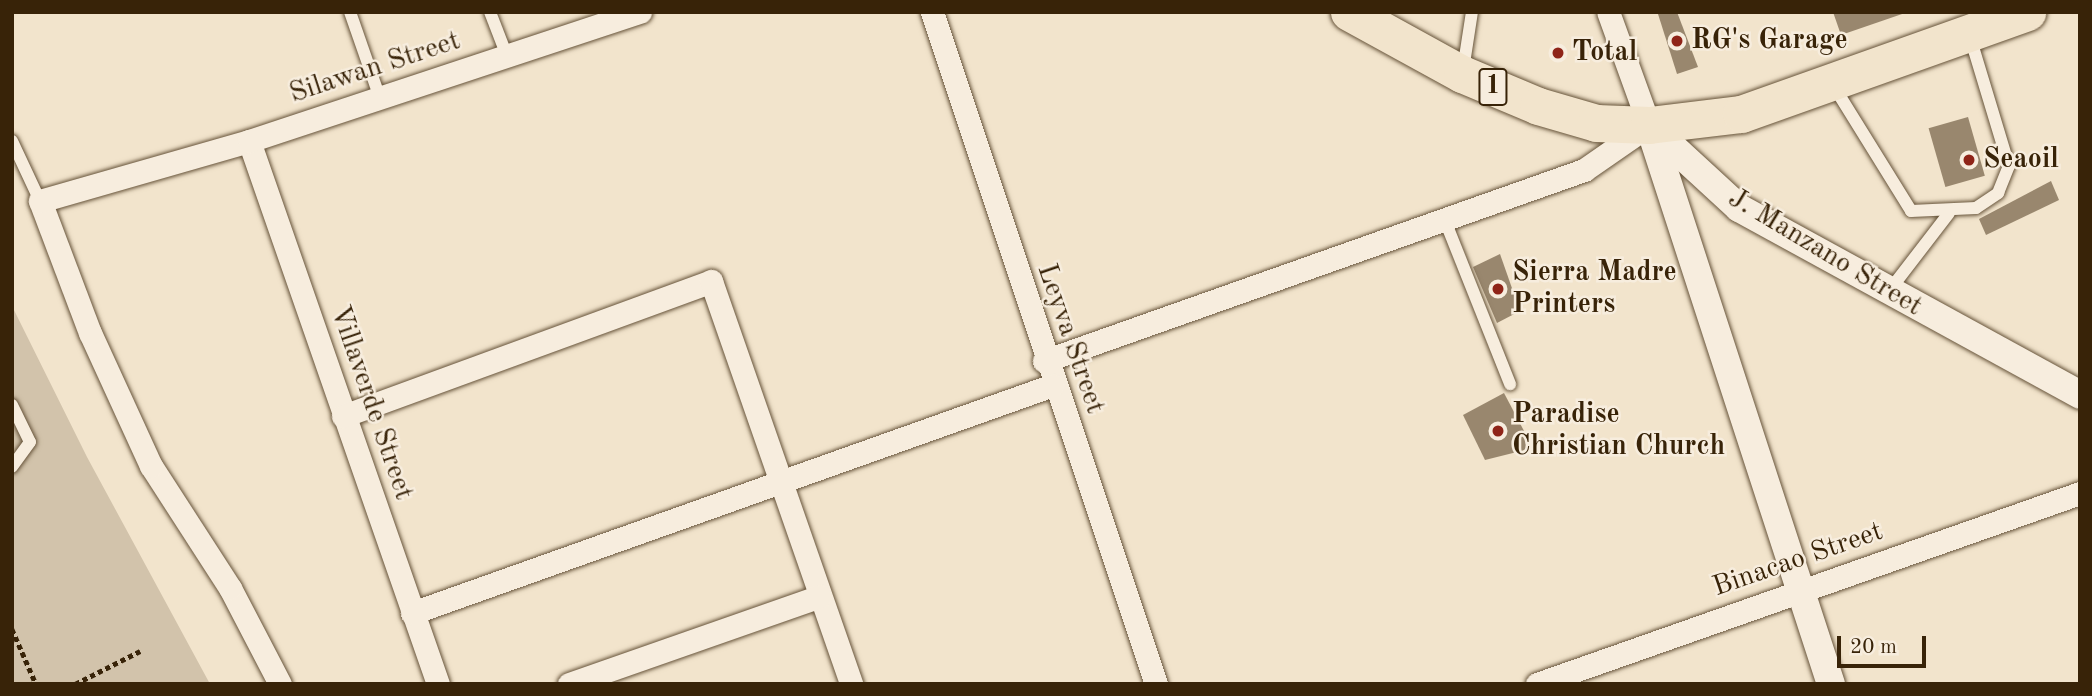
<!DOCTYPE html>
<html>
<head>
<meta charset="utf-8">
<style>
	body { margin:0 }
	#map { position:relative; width:2092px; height:696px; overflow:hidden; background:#f2e4cc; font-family:"Old Standard TT",serif }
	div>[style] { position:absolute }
	.green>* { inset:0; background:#d2c3ab }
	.building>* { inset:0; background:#99876e; transform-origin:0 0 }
	.path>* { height:4.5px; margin-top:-2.25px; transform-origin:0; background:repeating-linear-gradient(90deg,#382308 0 5px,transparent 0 8.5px) }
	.roads { filter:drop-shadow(0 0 2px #665339) drop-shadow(0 0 2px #665339) }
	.service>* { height:12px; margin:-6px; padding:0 6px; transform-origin:6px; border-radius:6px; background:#f7edde }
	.minor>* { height:23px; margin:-11.5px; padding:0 11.5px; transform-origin:11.5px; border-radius:11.5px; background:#f7edde }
	.tertiary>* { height:28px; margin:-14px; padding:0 14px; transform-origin:14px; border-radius:14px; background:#f7edde }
	.primary>* { height:37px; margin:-18.5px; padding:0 18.5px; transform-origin:18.5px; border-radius:18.5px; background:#f2e4cc }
	.dots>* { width:19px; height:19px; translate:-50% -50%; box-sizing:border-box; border:4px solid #f7edde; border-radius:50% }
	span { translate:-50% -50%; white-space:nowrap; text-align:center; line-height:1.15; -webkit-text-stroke:5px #f7edde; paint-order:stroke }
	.shield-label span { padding:2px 5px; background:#f7edde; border:2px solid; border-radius:5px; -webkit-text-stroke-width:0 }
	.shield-label { font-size:26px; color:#382308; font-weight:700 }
	.poi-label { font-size:28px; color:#382308; font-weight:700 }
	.left { translate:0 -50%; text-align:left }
	.street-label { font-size:28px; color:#382308 }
	.frame { position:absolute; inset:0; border:14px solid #382308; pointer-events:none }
	.scale { position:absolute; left:1837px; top:636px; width:89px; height:32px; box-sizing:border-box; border:4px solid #382308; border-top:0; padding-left:9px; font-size:21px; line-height:24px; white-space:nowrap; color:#382308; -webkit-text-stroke:5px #f7edde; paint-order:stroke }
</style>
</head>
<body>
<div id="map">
	<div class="green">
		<i style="clip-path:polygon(12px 306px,87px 457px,210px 684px,12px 684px)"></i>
	</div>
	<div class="building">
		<i style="clip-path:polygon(1677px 12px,1698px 67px,1677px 74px,1658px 14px)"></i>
		<i style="clip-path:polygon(1833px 12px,1905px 12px,1905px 13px,1841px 35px)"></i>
		<i style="left:1968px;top:117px;width:61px;height:41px;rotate:74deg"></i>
		<i style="clip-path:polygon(2051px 181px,2059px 200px,1986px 235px,1979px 219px)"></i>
		<i style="clip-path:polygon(1500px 254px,1520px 311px,1497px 323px,1473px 267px)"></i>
		<i style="clip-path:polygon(1504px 393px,1533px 448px,1485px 460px,1463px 415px)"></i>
	</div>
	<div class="path">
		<i style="left:12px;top:629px;width:60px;rotate:66.4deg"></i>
		<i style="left:75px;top:684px;width:73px;rotate:-26.9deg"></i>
	</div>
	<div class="roads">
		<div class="service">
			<i style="left:350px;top:12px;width:91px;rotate:70.8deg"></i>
			<i style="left:490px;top:12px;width:47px;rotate:68.9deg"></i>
			<i style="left:1463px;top:70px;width:59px;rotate:-81.2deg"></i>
			<i style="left:1833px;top:85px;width:148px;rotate:58.2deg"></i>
			<i style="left:1911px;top:211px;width:65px;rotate:-2.6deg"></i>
			<i style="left:1976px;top:208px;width:27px;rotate:-34deg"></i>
			<i style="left:1998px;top:193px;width:29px;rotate:-68deg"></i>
			<i style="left:2009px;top:166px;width:135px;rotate:-106.8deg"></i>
			<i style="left:12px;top:141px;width:66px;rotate:65deg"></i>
			<i style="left:1444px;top:218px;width:179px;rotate:68.3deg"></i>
			<i style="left:1889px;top:291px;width:98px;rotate:-52.4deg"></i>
			<i style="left:12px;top:405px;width:41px;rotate:64.1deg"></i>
			<i style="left:30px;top:442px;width:31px;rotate:126deg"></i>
		</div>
		<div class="minor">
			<i style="left:932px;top:12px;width:708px;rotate:71.57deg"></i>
			<i style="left:249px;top:141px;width:575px;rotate:70.81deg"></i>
			<i style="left:1044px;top:361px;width:573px;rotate:-19.48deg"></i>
			<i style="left:1584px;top:170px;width:79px;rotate:-34.7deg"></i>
			<i style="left:1649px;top:125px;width:120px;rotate:-109.9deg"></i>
			<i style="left:343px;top:416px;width:392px;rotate:-20.1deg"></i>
			<i style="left:711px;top:281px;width:427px;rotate:70.8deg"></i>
			<i style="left:412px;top:613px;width:680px;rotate:-19.58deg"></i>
			<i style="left:280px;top:684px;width:108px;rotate:-117.5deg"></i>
			<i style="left:230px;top:588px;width:145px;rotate:-122.9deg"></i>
			<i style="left:151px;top:466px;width:146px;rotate:-114.6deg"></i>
			<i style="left:90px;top:333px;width:141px;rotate:-110.7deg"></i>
			<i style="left:40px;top:201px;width:217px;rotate:-16deg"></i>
			<i style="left:249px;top:141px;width:412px;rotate:-18.3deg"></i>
			<i style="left:569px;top:684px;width:266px;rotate:-19.3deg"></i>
			<i style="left:1537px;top:684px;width:576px;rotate:-19.38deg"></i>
		</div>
		<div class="tertiary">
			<i style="left:1649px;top:125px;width:588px;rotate:71.97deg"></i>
			<i style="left:1651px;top:127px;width:120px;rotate:42.6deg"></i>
			<i style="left:1739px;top:208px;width:389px;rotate:28.7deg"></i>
		</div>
		<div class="primary">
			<i style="left:1349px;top:12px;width:129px;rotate:28.8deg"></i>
			<i style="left:1462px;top:74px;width:82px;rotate:22.8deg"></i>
			<i style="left:1538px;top:106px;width:60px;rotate:16.3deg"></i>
			<i style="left:1596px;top:123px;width:53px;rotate:2.2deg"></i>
			<i style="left:1649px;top:125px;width:93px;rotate:-6.8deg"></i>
			<i style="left:1741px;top:114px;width:304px;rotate:-19.6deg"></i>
		</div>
	</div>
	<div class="dots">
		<i style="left:1677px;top:41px;background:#8f2418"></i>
		<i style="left:1558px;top:53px;background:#8f2418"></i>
		<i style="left:1969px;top:160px;background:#8f2418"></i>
		<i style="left:1498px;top:289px;background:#8f2418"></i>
		<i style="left:1498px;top:431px;background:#8f2418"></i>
	</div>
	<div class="shield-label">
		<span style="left:1493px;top:87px">1</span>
	</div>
	<div class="poi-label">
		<span class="left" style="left:1691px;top:41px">RG's Garage</span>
		<span class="left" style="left:1572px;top:53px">Total</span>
		<span class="left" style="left:1983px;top:160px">Seaoil</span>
		<span class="left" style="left:1512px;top:289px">Sierra Madre<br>Printers</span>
		<span class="left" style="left:1512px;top:431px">Paradise<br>Christian Church</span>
	</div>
	<div class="street-label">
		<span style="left:375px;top:68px;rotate:-18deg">Silawan Street</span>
		<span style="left:1825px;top:253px;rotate:31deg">J. Manzano Street</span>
		<span style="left:1070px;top:339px;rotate:71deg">Leyva Street</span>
		<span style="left:371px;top:403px;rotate:71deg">Villaverde Street</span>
		<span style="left:1798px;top:560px;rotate:-19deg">Binacao Street</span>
	</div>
	<div class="frame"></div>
	<div class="scale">20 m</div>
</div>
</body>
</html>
